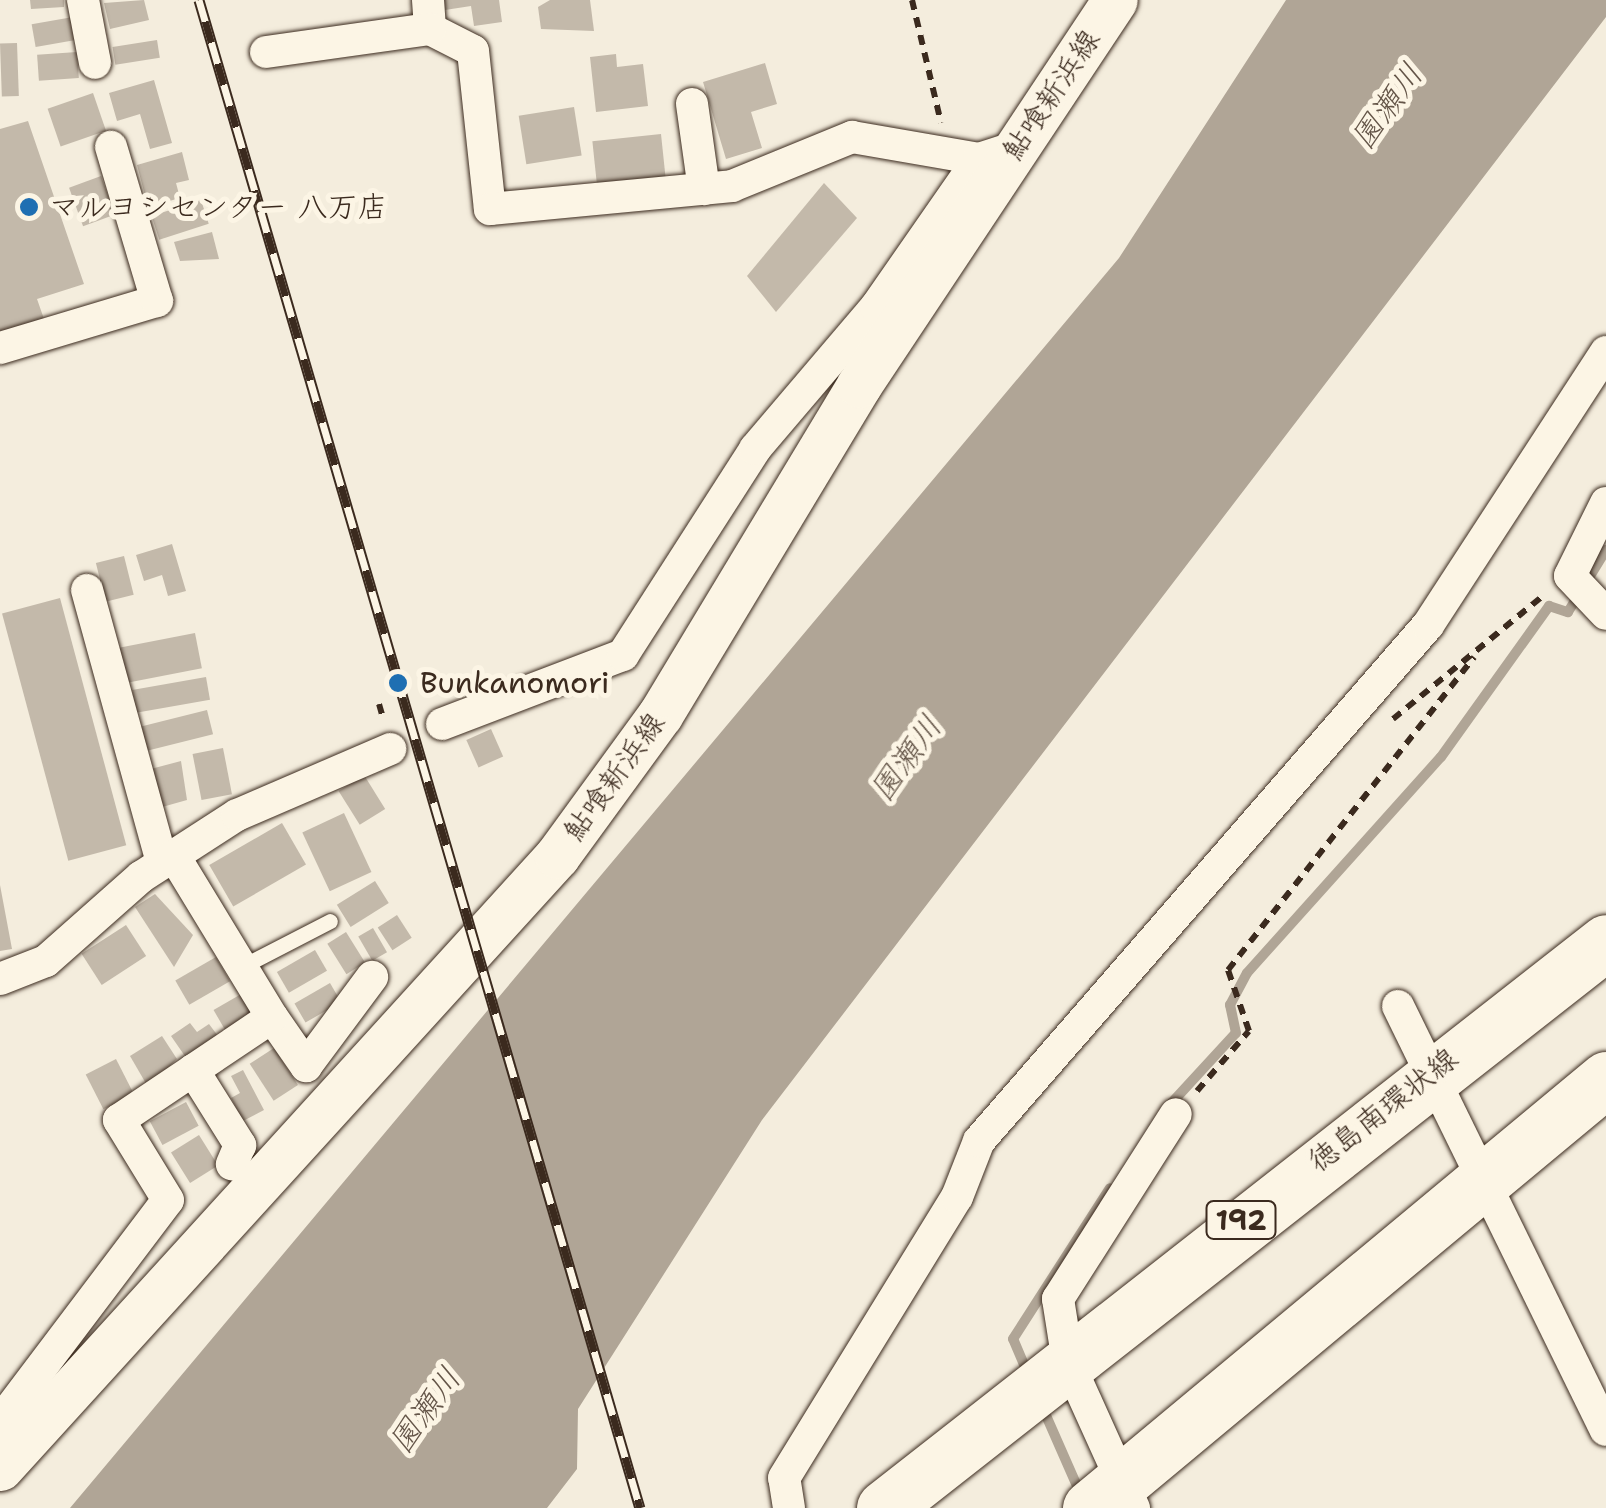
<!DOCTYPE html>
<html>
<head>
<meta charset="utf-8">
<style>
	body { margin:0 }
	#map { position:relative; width:1606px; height:1508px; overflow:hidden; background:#f4eddd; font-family:"Shantell Sans","Klee One",sans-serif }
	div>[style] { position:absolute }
	.water>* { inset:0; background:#b0a596 }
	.stream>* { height:10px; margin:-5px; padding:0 5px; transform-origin:5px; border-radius:5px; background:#b0a596 }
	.building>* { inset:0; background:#c3b9aa; transform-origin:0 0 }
	.path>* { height:6px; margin-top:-3px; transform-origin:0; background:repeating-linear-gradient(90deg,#3b2a1e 0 10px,transparent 0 18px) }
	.roads { filter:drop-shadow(0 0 2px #3b2a1e) drop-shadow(0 0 2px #3b2a1e) }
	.lane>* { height:15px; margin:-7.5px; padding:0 7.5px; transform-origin:7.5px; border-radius:7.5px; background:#fcf5e5 }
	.street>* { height:32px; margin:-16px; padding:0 16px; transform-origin:16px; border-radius:16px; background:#fcf5e5 }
	.secondary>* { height:45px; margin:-22.5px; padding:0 22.5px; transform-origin:22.5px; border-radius:22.5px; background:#fcf5e5 }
	.highway>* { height:55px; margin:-27.5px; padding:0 27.5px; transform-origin:27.5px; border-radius:27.5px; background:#fcf5e5 }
	.rail>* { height:11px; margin-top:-5.5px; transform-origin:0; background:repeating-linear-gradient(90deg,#fcf5e5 0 22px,#3b2a1e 0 44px); box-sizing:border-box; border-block:2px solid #3b2a1e }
	.dots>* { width:28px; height:28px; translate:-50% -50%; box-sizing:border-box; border:5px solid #fcf5e5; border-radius:50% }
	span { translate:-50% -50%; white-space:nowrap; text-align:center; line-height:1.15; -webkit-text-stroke:10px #fcf5e5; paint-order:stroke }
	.shield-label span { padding:2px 8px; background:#fcf5e5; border:2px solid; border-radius:8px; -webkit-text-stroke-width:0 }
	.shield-label { font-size:28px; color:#3b2a1e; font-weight:700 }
	.street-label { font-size:30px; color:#3b2a1e }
	.poi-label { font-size:30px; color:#3b2a1e }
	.left { translate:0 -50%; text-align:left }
	.water-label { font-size:32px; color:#645548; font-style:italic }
</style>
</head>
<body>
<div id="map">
	<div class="water">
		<i style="clip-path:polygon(1286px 0,1606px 0,1606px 17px,762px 1120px,578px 1409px,577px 1469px,547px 1508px,70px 1508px,1119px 258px)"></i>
	</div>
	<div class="stream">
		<i style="left:1166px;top:1109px;width:103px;rotate:-47.4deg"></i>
		<i style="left:1236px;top:1033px;width:29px;rotate:-102deg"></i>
		<i style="left:1230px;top:1005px;width:36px;rotate:-62deg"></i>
		<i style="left:1247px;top:973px;width:290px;rotate:-48.1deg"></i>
		<i style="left:1441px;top:757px;width:186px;rotate:-54.4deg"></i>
		<i style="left:1549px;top:606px;width:20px;rotate:18deg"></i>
		<i style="left:1568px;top:612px;width:73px;rotate:-58.5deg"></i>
		<i style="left:1028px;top:1374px;width:38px;rotate:-113deg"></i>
		<i style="left:1013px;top:1339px;width:179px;rotate:-57.3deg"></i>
		<i style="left:1041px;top:1404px;width:97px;rotate:66.3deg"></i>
	</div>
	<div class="building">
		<i style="clip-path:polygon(30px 0,64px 0,64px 7px,31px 9px)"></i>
		<i style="clip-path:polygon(144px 0,149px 20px,110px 29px,104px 3px)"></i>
		<i style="clip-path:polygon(444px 0,499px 0,502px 22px,474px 26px,471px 6px,445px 10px)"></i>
		<i style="clip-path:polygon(550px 0,590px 0,594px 31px,541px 29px,538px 7px)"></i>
		<i style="left:73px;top:17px;width:23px;height:42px;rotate:80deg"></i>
		<i style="left:157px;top:40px;width:18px;height:45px;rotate:81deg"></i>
		<i style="left:17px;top:43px;width:53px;height:17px;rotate:88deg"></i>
		<i style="left:77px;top:52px;width:26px;height:40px;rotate:86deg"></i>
		<i style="clip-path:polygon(616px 54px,617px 67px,643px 64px,648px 106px,596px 112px,590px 57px)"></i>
		<i style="clip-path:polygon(765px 63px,777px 104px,751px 112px,762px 148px,726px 159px,703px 82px)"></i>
		<i style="clip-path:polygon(154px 80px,172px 143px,150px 149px,140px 114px,117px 121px,109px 93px)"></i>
		<i style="left:93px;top:93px;width:40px;height:48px;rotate:71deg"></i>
		<i style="left:574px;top:107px;width:49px;height:56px;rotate:81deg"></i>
		<i style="clip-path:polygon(28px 121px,84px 284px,37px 299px,44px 319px,0 333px,0 129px)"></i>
		<i style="left:661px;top:134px;width:46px;height:69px;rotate:84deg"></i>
		<i style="clip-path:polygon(182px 152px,189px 180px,176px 183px,180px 198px,148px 207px,137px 165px)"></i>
		<i style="left:101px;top:176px;width:41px;height:34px;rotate:70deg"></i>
		<i style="clip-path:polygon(824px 183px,857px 218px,776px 312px,747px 276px)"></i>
		<i style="left:201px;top:200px;width:25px;height:52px;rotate:72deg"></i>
		<i style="clip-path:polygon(212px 232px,219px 259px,180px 261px,174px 242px)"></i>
		<i style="clip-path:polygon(172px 544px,186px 591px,168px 596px,162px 575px,144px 581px,136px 555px)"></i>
		<i style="left:124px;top:556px;width:40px;height:29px;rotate:76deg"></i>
		<i style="left:60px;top:598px;width:256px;height:60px;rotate:75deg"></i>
		<i style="left:195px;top:633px;width:36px;height:80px;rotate:79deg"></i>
		<i style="left:206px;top:677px;width:23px;height:75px;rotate:80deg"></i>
		<i style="left:207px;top:710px;width:25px;height:69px;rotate:76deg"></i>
		<i style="left:491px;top:729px;width:30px;height:27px;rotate:66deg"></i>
		<i style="left:223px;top:748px;width:47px;height:31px;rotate:79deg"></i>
		<i style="clip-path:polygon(181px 761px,187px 800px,155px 809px,147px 770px)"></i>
		<i style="left:364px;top:775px;width:40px;height:30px;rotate:58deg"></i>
		<i style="left:344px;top:813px;width:65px;height:46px;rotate:65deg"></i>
		<i style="left:282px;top:823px;width:48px;height:84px;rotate:60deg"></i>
		<i style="left:375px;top:881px;width:26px;height:45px;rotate:58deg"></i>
		<i style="clip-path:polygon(0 885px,12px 949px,0 951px)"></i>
		<i style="clip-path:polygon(155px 894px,193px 935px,174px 967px,135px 907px)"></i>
		<i style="left:397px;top:915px;width:27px;height:23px;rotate:57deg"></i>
		<i style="left:126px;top:925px;width:37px;height:53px;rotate:57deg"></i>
		<i style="left:373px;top:928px;width:28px;height:17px;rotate:60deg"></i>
		<i style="left:346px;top:932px;width:36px;height:22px;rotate:58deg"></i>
		<i style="left:315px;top:950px;width:24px;height:44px;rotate:60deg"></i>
		<i style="left:216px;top:957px;width:28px;height:47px;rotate:60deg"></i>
		<i style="left:330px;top:983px;width:22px;height:41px;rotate:60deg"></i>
		<i style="left:243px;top:993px;width:24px;height:34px;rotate:60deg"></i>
		<i style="clip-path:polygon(190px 1023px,197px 1032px,209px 1024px,221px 1040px,189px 1062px,171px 1036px)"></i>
		<i style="clip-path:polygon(162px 1036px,177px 1059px,148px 1087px,130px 1056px)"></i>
		<i style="left:274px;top:1048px;width:44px;height:29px;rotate:57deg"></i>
		<i style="left:116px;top:1059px;width:39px;height:34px;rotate:63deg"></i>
		<i style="clip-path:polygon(243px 1070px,264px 1110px,243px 1121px,231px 1098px,240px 1093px,231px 1076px)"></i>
		<i style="left:186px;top:1102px;width:27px;height:41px;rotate:62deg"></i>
		<i style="left:199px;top:1135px;width:36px;height:33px;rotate:58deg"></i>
	</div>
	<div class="path">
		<i style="left:912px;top:0;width:126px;rotate:76.7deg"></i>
		<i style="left:379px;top:704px;width:15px;rotate:74deg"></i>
		<i style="left:1393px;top:719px;width:197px;rotate:-39.4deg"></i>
		<i style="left:1197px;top:1091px;width:79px;rotate:-49.1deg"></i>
		<i style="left:1249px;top:1031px;width:65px;rotate:-109deg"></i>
		<i style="left:1228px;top:970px;width:398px;rotate:-51.8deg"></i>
	</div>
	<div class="roads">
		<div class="lane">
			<i style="left:241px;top:967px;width:100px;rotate:-27.3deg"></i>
		</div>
		<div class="street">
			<i style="left:83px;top:0;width:64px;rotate:79.2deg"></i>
			<i style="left:428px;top:0;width:29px;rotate:86deg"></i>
			<i style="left:430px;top:29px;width:48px;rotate:27.1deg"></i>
			<i style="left:473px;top:51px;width:159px;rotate:83.9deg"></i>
			<i style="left:490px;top:209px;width:243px;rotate:-5.4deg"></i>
			<i style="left:732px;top:186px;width:130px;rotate:-22.2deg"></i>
			<i style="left:852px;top:137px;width:129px;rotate:9.8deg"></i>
			<i style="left:266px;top:52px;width:166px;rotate:-8deg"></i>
			<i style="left:692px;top:104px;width:86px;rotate:82deg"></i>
			<i style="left:0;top:348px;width:164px;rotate:-16.7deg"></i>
			<i style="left:157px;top:301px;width:161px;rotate:-106.6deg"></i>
			<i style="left:1606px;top:503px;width:81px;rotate:116.3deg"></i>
			<i style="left:1570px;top:576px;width:52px;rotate:46.5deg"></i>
			<i style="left:87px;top:590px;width:283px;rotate:74.6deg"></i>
			<i style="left:442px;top:724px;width:194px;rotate:-20.9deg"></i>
			<i style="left:623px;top:655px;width:245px;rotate:-57.3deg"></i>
			<i style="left:755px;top:449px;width:187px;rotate:-49.6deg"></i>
			<i style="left:876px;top:307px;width:180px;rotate:-55.2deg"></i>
			<i style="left:979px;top:159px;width:39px;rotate:-18deg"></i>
			<i style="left:0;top:979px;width:49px;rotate:-21.4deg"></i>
			<i style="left:46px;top:961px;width:127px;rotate:-41.5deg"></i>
			<i style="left:141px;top:877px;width:114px;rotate:-32.9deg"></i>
			<i style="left:237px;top:815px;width:167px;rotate:-23.3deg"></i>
			<i style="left:1398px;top:1006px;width:472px;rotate:63.9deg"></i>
			<i style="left:272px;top:1017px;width:60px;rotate:55.2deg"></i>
			<i style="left:306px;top:1066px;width:111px;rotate:-53.4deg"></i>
			<i style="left:193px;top:1070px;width:89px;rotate:57.9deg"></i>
			<i style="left:240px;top:1145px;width:21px;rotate:113deg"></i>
			<i style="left:0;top:1422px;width:278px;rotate:-52.9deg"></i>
			<i style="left:168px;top:1200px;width:94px;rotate:-121.5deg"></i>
			<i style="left:119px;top:1120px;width:184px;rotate:-33.9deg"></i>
			<i style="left:272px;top:1017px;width:188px;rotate:-121.3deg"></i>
			<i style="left:789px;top:1508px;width:30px;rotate:-99deg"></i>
			<i style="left:784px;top:1478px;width:330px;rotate:-58.4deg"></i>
			<i style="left:957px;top:1197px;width:60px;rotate:-68.6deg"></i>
			<i style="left:979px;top:1141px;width:684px;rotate:-48.97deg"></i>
			<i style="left:1428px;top:625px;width:326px;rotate:-56.9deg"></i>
			<i style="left:1134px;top:1508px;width:160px;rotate:-114.3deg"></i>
			<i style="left:1068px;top:1362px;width:64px;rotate:-99deg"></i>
			<i style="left:1058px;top:1299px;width:219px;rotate:-57.5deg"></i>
		</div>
		<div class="secondary">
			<i style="left:0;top:1468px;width:828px;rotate:-47.69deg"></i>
			<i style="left:557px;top:856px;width:175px;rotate:-53.9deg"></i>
			<i style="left:660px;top:715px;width:385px;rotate:-58.9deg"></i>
			<i style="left:859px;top:385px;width:462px;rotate:-56.4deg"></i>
		</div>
		<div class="highway">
			<i style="left:884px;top:1508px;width:917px;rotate:-38.09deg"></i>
			<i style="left:1090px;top:1508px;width:671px;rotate:-39.74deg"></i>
		</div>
	</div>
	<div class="rail">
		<i style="left:199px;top:0;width:1571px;rotate:73.7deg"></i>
	</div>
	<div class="dots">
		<i style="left:29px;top:207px;background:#1f6fb2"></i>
		<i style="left:398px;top:683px;background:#1f6fb2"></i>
	</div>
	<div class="shield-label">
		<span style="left:1241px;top:1220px">192</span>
	</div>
	<div class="street-label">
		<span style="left:1051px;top:95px;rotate:-56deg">鮎喰新浜線</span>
		<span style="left:614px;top:777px;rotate:-54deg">鮎喰新浜線</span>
		<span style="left:1383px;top:1110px;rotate:-38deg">徳島南環状線</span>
	</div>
	<div class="poi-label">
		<span class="left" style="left:49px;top:207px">マルヨシセンター 八万店</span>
		<span class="left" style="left:420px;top:683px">Bunkanomori</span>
	</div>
	<div class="water-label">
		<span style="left:1387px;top:106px;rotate:-54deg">園瀬川</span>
		<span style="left:906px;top:758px;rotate:-54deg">園瀬川</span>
		<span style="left:425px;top:1410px;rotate:-54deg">園瀬川</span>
	</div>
</div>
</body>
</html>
